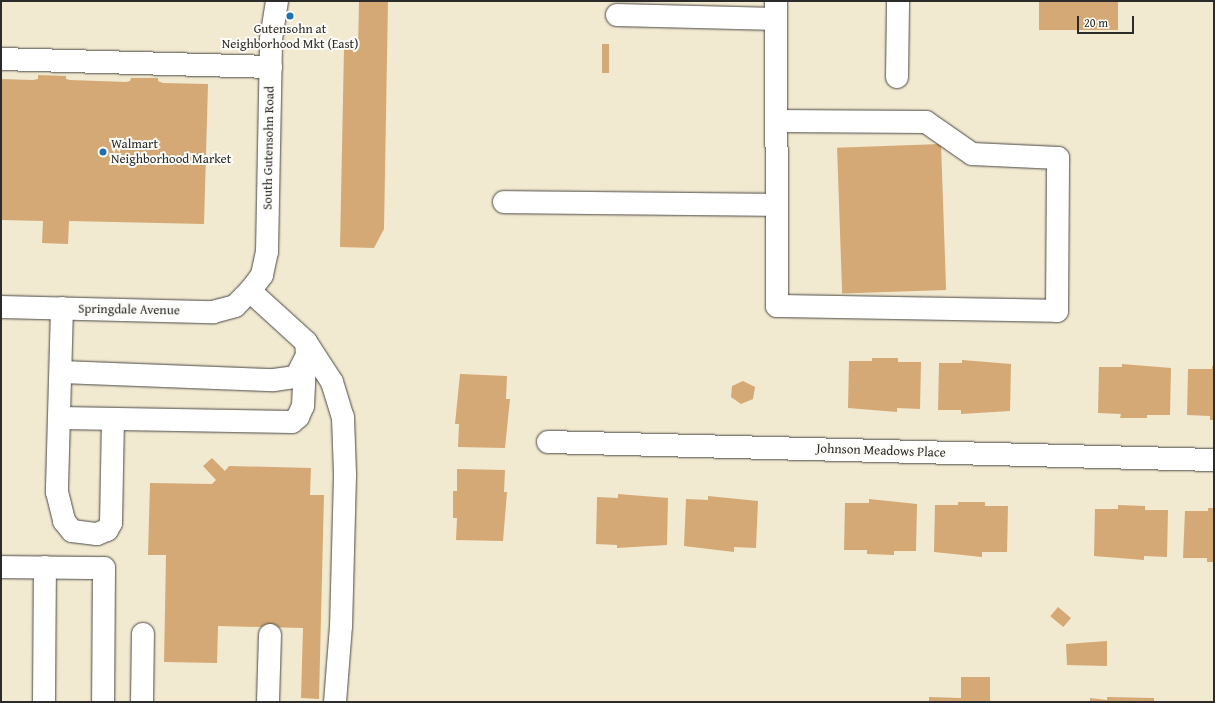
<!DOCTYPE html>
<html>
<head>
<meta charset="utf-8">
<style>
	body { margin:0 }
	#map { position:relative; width:1215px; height:703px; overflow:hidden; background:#f2e9d1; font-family:"Gentium Book Plus",serif }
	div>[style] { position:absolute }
	.building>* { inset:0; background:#d4a975; transform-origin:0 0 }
	.roads { filter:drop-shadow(0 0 1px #494844) drop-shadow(0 0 1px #494844) }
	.minor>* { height:22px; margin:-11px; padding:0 11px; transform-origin:11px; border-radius:11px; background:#fff }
	.dots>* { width:11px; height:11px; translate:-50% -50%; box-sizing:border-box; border:2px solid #fdfcf7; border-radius:50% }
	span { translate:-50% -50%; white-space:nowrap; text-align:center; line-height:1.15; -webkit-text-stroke:4px #fdfcf7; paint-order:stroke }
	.poi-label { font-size:13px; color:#2b2b2b }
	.left { translate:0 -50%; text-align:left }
	.street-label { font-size:13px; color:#2b2b2b }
	.frame { position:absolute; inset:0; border:2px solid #2b2b2b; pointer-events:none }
	.scale { position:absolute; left:1077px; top:16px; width:57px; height:18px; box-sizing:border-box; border:2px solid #2b2b2b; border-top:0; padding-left:5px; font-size:12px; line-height:14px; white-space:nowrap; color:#2b2b2b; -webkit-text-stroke:3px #fdfcf7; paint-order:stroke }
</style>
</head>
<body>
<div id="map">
	<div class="building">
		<i style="clip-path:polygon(359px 1px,388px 1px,384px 229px,374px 248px,340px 247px,344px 48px,358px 49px)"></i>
		<i style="left:1039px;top:1px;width:79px;height:29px"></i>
		<i style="left:602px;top:44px;width:7px;height:29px"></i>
		<i style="clip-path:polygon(38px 75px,66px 76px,66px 79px,70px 80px,126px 82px,130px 81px,131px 78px,158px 78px,158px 81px,163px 83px,208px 84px,204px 224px,69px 221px,68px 244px,42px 243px,43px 221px,1px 220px,1px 79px,33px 80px,38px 79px)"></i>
		<i style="left:941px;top:144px;width:146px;height:104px;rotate:88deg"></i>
		<i style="clip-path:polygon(872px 358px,898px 358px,898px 362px,921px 362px,920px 409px,897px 408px,897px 412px,848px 408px,849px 361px,872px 361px)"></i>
		<i style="clip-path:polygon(962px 360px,1011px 364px,1010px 411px,961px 414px,961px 410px,938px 410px,939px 363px,962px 363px)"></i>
		<i style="clip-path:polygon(1122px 364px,1171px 368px,1170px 415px,1147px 415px,1147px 418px,1120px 418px,1121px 414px,1098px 413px,1099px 367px,1122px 367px)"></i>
		<i style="clip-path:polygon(1212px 366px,1214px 366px,1214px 420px,1210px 420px,1210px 416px,1187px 415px,1188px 369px,1212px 369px)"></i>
		<i style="clip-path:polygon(460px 374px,507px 376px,506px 399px,510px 399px,505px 448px,458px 447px,459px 424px,455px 424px)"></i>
		<i style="clip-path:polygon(743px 381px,755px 387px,753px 399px,741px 404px,731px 397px,732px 386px)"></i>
		<i style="clip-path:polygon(212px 458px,225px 471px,229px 466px,311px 468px,310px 495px,324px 495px,319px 699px,301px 698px,303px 628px,218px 626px,217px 663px,164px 662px,166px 555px,148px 555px,150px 483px,212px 484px,216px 480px,203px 466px)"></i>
		<i style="clip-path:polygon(457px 469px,505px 470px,504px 492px,507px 492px,503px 541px,456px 540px,457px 518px,453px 518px,453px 491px,457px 491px)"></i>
		<i style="clip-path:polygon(618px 494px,668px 498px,667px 545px,617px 548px,617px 545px,596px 544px,597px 497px,618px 498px)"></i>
		<i style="clip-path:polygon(708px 496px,758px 501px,756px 548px,734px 547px,734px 552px,684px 546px,686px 499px,708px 500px)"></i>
		<i style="clip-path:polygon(869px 499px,917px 504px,916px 551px,894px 551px,894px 555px,867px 554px,867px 550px,844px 550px,845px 503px,869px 503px)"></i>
		<i style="clip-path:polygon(958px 502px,985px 502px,985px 506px,1008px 506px,1007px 552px,982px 552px,982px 557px,934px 552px,935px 505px,958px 505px)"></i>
		<i style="clip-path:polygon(1118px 505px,1145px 506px,1145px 510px,1168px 510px,1167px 557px,1144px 556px,1144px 560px,1094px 556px,1095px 509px,1118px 509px)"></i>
		<i style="clip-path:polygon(1208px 508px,1214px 508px,1214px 562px,1207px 562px,1207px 558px,1183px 558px,1185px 511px,1208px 511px)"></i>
		<i style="left:1058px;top:607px;width:17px;height:12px;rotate:40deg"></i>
		<i style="clip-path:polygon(1107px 641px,1107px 666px,1067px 665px,1066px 644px)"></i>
		<i style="clip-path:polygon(961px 677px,990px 677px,990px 702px,929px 702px,929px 697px,961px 698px)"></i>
		<i style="clip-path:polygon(1107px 697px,1154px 698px,1154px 702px,1090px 702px,1090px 698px,1107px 700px)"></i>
	</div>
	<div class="roads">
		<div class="minor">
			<i style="left:776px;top:1px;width:305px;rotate:89.8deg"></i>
			<i style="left:777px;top:306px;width:280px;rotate:1deg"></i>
			<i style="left:1057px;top:311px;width:153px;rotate:-89.6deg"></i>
			<i style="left:1058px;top:158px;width:86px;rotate:-177.3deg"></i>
			<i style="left:972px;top:154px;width:56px;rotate:-145.2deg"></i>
			<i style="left:926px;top:122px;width:150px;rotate:-179.6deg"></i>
			<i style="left:617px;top:15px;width:159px;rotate:1.4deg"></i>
			<i style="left:1px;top:59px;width:270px;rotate:1.7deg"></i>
			<i style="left:897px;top:77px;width:76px;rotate:-89.2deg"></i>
			<i style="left:504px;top:202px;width:272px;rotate:0.6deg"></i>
			<i style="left:1px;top:307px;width:212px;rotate:1.4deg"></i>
			<i style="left:213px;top:312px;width:23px;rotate:-15deg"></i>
			<i style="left:235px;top:306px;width:21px;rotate:-45deg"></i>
			<i style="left:250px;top:291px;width:20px;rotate:-53deg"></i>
			<i style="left:262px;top:275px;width:24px;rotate:-78deg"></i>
			<i style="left:267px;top:252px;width:213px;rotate:-88.9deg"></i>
			<i style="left:271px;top:39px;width:38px;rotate:-81deg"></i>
			<i style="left:62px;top:308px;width:184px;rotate:91.6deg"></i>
			<i style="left:57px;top:492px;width:30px;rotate:76deg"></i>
			<i style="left:64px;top:521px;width:13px;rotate:51deg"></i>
			<i style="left:72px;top:531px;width:25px;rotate:7deg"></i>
			<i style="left:97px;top:534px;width:11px;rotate:-22deg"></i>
			<i style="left:107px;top:530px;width:8px;rotate:-60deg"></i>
			<i style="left:111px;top:523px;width:104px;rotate:-88.9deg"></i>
			<i style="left:306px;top:342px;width:48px;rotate:57deg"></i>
			<i style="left:332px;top:382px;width:37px;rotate:73deg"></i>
			<i style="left:343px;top:417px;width:58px;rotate:88deg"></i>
			<i style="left:345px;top:475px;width:151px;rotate:91.5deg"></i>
			<i style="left:341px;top:626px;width:76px;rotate:94.5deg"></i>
			<i style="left:61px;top:372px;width:213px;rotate:2.2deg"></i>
			<i style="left:274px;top:380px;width:22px;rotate:-8deg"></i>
			<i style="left:296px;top:377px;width:25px;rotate:-63deg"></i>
			<i style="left:307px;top:355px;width:13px;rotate:-94deg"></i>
			<i style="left:306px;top:342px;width:76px;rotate:-137.7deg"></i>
			<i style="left:60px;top:418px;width:232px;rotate:1deg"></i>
			<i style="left:292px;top:422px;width:8px;rotate:-40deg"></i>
			<i style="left:298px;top:417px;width:12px;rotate:-66deg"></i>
			<i style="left:303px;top:406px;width:42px;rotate:-87.3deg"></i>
			<i style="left:548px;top:442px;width:666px;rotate:1.55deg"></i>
			<i style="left:1px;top:567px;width:103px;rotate:0.6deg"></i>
			<i style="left:104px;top:568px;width:134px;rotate:90.4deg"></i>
			<i style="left:44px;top:702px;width:135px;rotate:-89.6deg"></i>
			<i style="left:142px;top:702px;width:68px;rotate:-89.2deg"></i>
			<i style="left:268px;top:702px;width:67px;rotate:-88.3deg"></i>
		</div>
	</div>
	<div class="dots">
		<i style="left:290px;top:16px;background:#1f6fb2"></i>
		<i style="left:103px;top:152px;background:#1f6fb2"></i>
	</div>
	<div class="poi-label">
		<span style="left:290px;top:37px">Gutensohn at<br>Neighborhood Mkt (East)</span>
		<span class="left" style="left:111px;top:152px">Walmart<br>Neighborhood Market</span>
	</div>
	<div class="street-label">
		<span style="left:269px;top:148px;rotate:-89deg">South Gutensohn Road</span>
		<span style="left:129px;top:310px;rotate:1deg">Springdale Avenue</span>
		<span style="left:881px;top:451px;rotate:2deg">Johnson Meadows Place</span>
	</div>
	<div class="frame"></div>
	<div class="scale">20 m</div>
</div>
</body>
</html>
